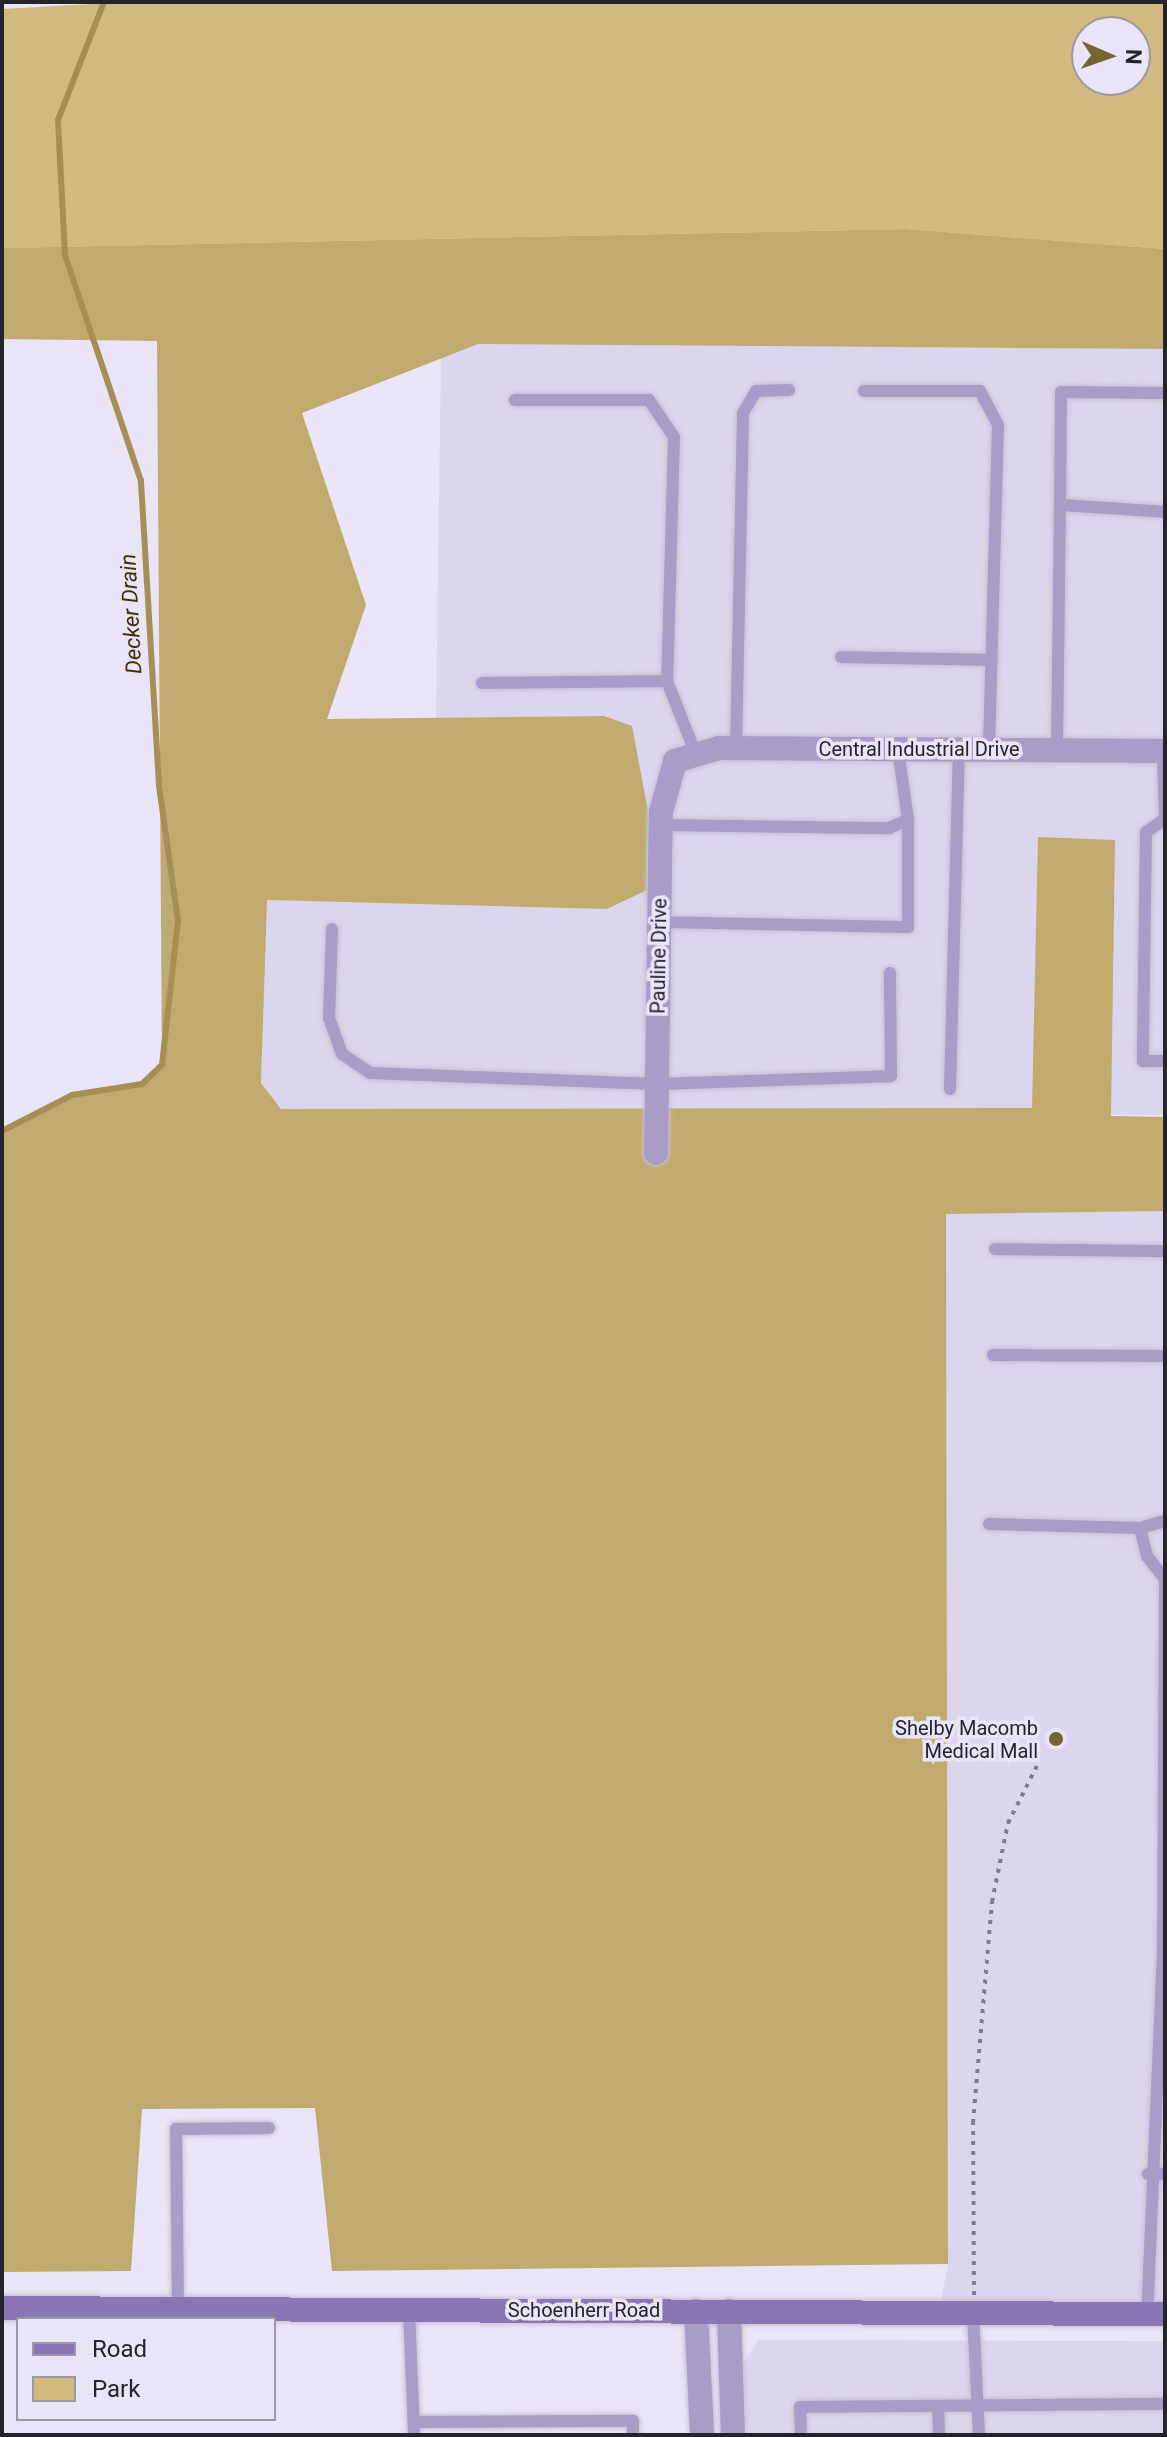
<!DOCTYPE html>
<html>
<head>
<meta charset="utf-8">
<style>
	body { margin:0 }
	#map { position:relative; width:1167px; height:2437px; overflow:hidden; background:#e9e4f7; font-family:Roboto,sans-serif }
	div>[style] { position:absolute }
	.built>* { inset:0; background:#dcd5ee }
	.green>* { inset:0; background:#d0ba7e }
	.forest>* { inset:0; background:#c1aa6e }
	.stream>* { height:6px; margin:-3px; padding:0 3px; transform-origin:3px; border-radius:3px; background:#a58f54 }
	.path>* { height:4px; margin-top:-2px; transform-origin:0; background:repeating-linear-gradient(90deg,#807c89 0 4px,transparent 0 10px) }
	.roads { filter:drop-shadow(0 0 2px #c6c1d2) drop-shadow(0 0 2px #c6c1d2) }
	.lane>* { height:12px; margin:-6px; padding:0 6px; transform-origin:6px; border-radius:6px; background:#a99cc7 }
	.street>* { height:24px; margin:-12px; padding:0 12px; transform-origin:12px; border-radius:12px; background:#a99cc7 }
	.secondary>* { height:24px; margin:-12px; padding:0 12px; transform-origin:12px; border-radius:12px; background:#8b76b5 }
	.dots>* { width:22px; height:22px; translate:-50% -50%; box-sizing:border-box; border:4px solid #e9e4f7; border-radius:50% }
	span { translate:-50% -50%; white-space:nowrap; text-align:center; line-height:1.15; -webkit-text-stroke:7px #e9e4f7; paint-order:stroke }
	.street-label { font-size:20px; color:#26242b }
	.poi-label { font-size:20px; color:#26242b }
	.right { translate:-100% -50%; text-align:right }
	.water-label { font-size:22px; color:#413100; font-style:italic }
	.frame { position:absolute; inset:0; border:4px solid #26242b; pointer-events:none }
	.legend { position:absolute; left:16px; top:2317px; width:260px; height:104px; box-sizing:border-box; background:#e9e4f7; border:2px solid #9b97a5; margin:0; padding:10px 14px; list-style:none; font-size:24px; color:#26242b }
	.legend li { display:flex; align-items:center; gap:16px; height:40px }
	.legend b { width:40px; border:2px solid #9b97a5 }
	.north { position:absolute; left:1071px; top:16px; width:80px; height:80px; box-sizing:border-box; background:#e9e4f7; border:2px solid #9b97a5; border-radius:50%; rotate:92deg; font-size:22px; font-weight:700; line-height:32px; text-align:center; color:#26242b }
	.north::after { content:''; display:block; margin:auto; width:28px; height:36px; background:#766432; clip-path:polygon(50% 0,100% 100%,50% 72%,0 100%) }
</style>
</head>
<body>
<div id="map">
	<div class="built">
		<i style="clip-path:polygon(478px 344px,1165px 349px,1165px 1115px,281px 1109px,261px 1083px,266px 900px,607px 909px,604px 716px,436px 718px,441px 358px)"></i>
		<i style="clip-path:polygon(1165px 1211px,1165px 2310px,939px 2312px,948px 2264px,946px 1213px)"></i>
		<i style="clip-path:polygon(758px 2340px,1165px 2341px,1165px 2435px,746px 2435px,741px 2368px)"></i>
	</div>
	<div class="green">
		<i style="clip-path:polygon(evenodd,128px 2px,1165px 2px,1165px 249px,906px 229px,2px 248px,2px 9px,128px 2px,1087px 32px,1135px 32px,1135px 80px,1087px 80px,1087px 32px)"></i>
	</div>
	<div class="forest">
		<i style="clip-path:polygon(906px 229px,1165px 249px,1165px 349px,478px 344px,302px 413px,366px 605px,327px 719px,604px 716px,632px 726px,648px 811px,647px 890px,607px 909px,267px 900px,261px 1083px,281px 1109px,1032px 1108px,1038px 837px,1115px 840px,1111px 1116px,1165px 1117px,1165px 1211px,946px 1214px,948px 2264px,332px 2271px,315px 2108px,142px 2109px,131px 2271px,2px 2272px,2px 1131px,72px 1095px,142px 1084px,162px 1065px,157px 341px,2px 339px,2px 248px)"></i>
	</div>
	<div class="stream">
		<i style="left:2px;top:1131px;width:79px;rotate:-27.2deg"></i>
		<i style="left:72px;top:1095px;width:71px;rotate:-8.9deg"></i>
		<i style="left:142px;top:1084px;width:28px;rotate:-44deg"></i>
		<i style="left:162px;top:1065px;width:145px;rotate:-83.7deg"></i>
		<i style="left:178px;top:921px;width:137px;rotate:-98deg"></i>
		<i style="left:159px;top:785px;width:305px;rotate:-93.4deg"></i>
		<i style="left:141px;top:481px;width:238px;rotate:-108.6deg"></i>
		<i style="left:65px;top:255px;width:135px;rotate:-93deg"></i>
		<i style="left:58px;top:120px;width:127px;rotate:-68.7deg"></i>
	</div>
	<div class="path">
		<i style="left:974px;top:2295px;width:172px;rotate:-90.3deg"></i>
		<i style="left:973px;top:2123px;width:222px;rotate:-85.1deg"></i>
		<i style="left:992px;top:1902px;width:81px;rotate:-78.6deg"></i>
		<i style="left:1008px;top:1823px;width:68px;rotate:-63.1deg"></i>
	</div>
	<div class="roads">
		<div class="lane">
			<i style="left:864px;top:391px;width:116px"></i>
			<i style="left:980px;top:391px;width:38px;rotate:62deg"></i>
			<i style="left:998px;top:425px;width:325px;rotate:91.6deg"></i>
			<i style="left:1165px;top:393px;width:104px;rotate:-179.4deg"></i>
			<i style="left:1061px;top:392px;width:113px;rotate:90.5deg"></i>
			<i style="left:1060px;top:505px;width:105px;rotate:3.8deg"></i>
			<i style="left:515px;top:400px;width:134px"></i>
			<i style="left:649px;top:400px;width:45px;rotate:56deg"></i>
			<i style="left:674px;top:437px;width:244px;rotate:91.6deg"></i>
			<i style="left:667px;top:681px;width:76px;rotate:68.5deg"></i>
			<i style="left:841px;top:657px;width:151px;rotate:1.1deg"></i>
			<i style="left:482px;top:683px;width:185px;rotate:-0.6deg"></i>
			<i style="left:736px;top:748px;width:335px;rotate:-88.8deg"></i>
			<i style="left:743px;top:413px;width:26px;rotate:-59deg"></i>
			<i style="left:756px;top:391px;width:33px;rotate:-2deg"></i>
			<i style="left:1057px;top:750px;width:245px;rotate:-89.3deg"></i>
			<i style="left:1163px;top:751px;width:70px;rotate:88.4deg"></i>
			<i style="left:1162px;top:821px;width:19px;rotate:145deg"></i>
			<i style="left:1146px;top:832px;width:229px;rotate:90.8deg"></i>
			<i style="left:1143px;top:1061px;width:22px"></i>
			<i style="left:661px;top:825px;width:228px;rotate:0.8deg"></i>
			<i style="left:889px;top:828px;width:21px;rotate:-23deg"></i>
			<i style="left:908px;top:820px;width:72px;rotate:-98deg"></i>
			<i style="left:659px;top:922px;width:249px;rotate:1.2deg"></i>
			<i style="left:908px;top:927px;width:107px;rotate:-90deg"></i>
			<i style="left:332px;top:929px;width:89px;rotate:91.9deg"></i>
			<i style="left:329px;top:1018px;width:38px;rotate:70deg"></i>
			<i style="left:342px;top:1054px;width:34px;rotate:34deg"></i>
			<i style="left:370px;top:1073px;width:286px;rotate:2.2deg"></i>
			<i style="left:656px;top:1084px;width:235px;rotate:-1.9deg"></i>
			<i style="left:891px;top:1076px;width:103px;rotate:-90.6deg"></i>
			<i style="left:950px;top:1089px;width:339px;rotate:-88.5deg"></i>
			<i style="left:995px;top:1249px;width:170px;rotate:0.7deg"></i>
			<i style="left:993px;top:1355px;width:172px;rotate:0.3deg"></i>
			<i style="left:989px;top:1524px;width:151px;rotate:1.5deg"></i>
			<i style="left:1140px;top:1528px;width:25px;rotate:-16deg"></i>
			<i style="left:1140px;top:1528px;width:29px;rotate:76deg"></i>
			<i style="left:1147px;top:1556px;width:29px;rotate:52deg"></i>
			<i style="left:1165px;top:1579px;width:372px;rotate:90.3deg"></i>
			<i style="left:1163px;top:1951px;width:363px;rotate:92.5deg"></i>
			<i style="left:1148px;top:2174px;width:17px"></i>
			<i style="left:409px;top:2309px;width:126px;rotate:87.7deg"></i>
			<i style="left:178px;top:2310px;width:181px;rotate:-90.6deg"></i>
			<i style="left:176px;top:2129px;width:93px;rotate:-0.6deg"></i>
			<i style="left:973px;top:2313px;width:122px;rotate:87.2deg"></i>
			<i style="left:938px;top:2406px;width:29px;rotate:88deg"></i>
			<i style="left:414px;top:2422px;width:219px;rotate:-0.3deg"></i>
			<i style="left:633px;top:2421px;width:14px;rotate:90deg"></i>
			<i style="left:801px;top:2435px;width:28px;rotate:-92deg"></i>
			<i style="left:800px;top:2407px;width:365px;rotate:-0.5deg"></i>
		</div>
		<div class="street">
			<i style="left:656px;top:1153px;width:341px;rotate:-89.2deg"></i>
			<i style="left:661px;top:812px;width:53px;rotate:-74.6deg"></i>
			<i style="left:675px;top:761px;width:46px;rotate:-16.5deg"></i>
			<i style="left:719px;top:748px;width:446px;rotate:0.4deg"></i>
			<i style="left:696px;top:2311px;width:124px;rotate:87.2deg"></i>
			<i style="left:729px;top:2311px;width:124px;rotate:88.2deg"></i>
		</div>
		<div class="secondary">
			<i style="left:2px;top:2308px;width:1163px;rotate:0.3deg"></i>
		</div>
	</div>
	<div class="dots">
		<i style="left:1056px;top:1739px;background:#766432"></i>
	</div>
	<div class="street-label">
		<span style="left:919px;top:749px">Central Industrial Drive</span>
		<span style="left:659px;top:956px;rotate:-89deg">Pauline Drive</span>
		<span style="left:584px;top:2310px">Schoenherr Road</span>
	</div>
	<div class="poi-label">
		<span class="right" style="left:1038px;top:1740px">Shelby Macomb<br>Medical Mall</span>
	</div>
	<div class="water-label">
		<span style="left:131px;top:614px;rotate:-93deg">Decker Drain</span>
	</div>
	<div class="frame"></div>
	<ul class="legend">
	<li><b style="height:10px;background:#8b76b5"></b>Road</li>
	<li><b style="height:22px;background:#d0ba7e"></b>Park</li>
	</ul>
	<div class="north">N</div>
</div>
</body>
</html>
